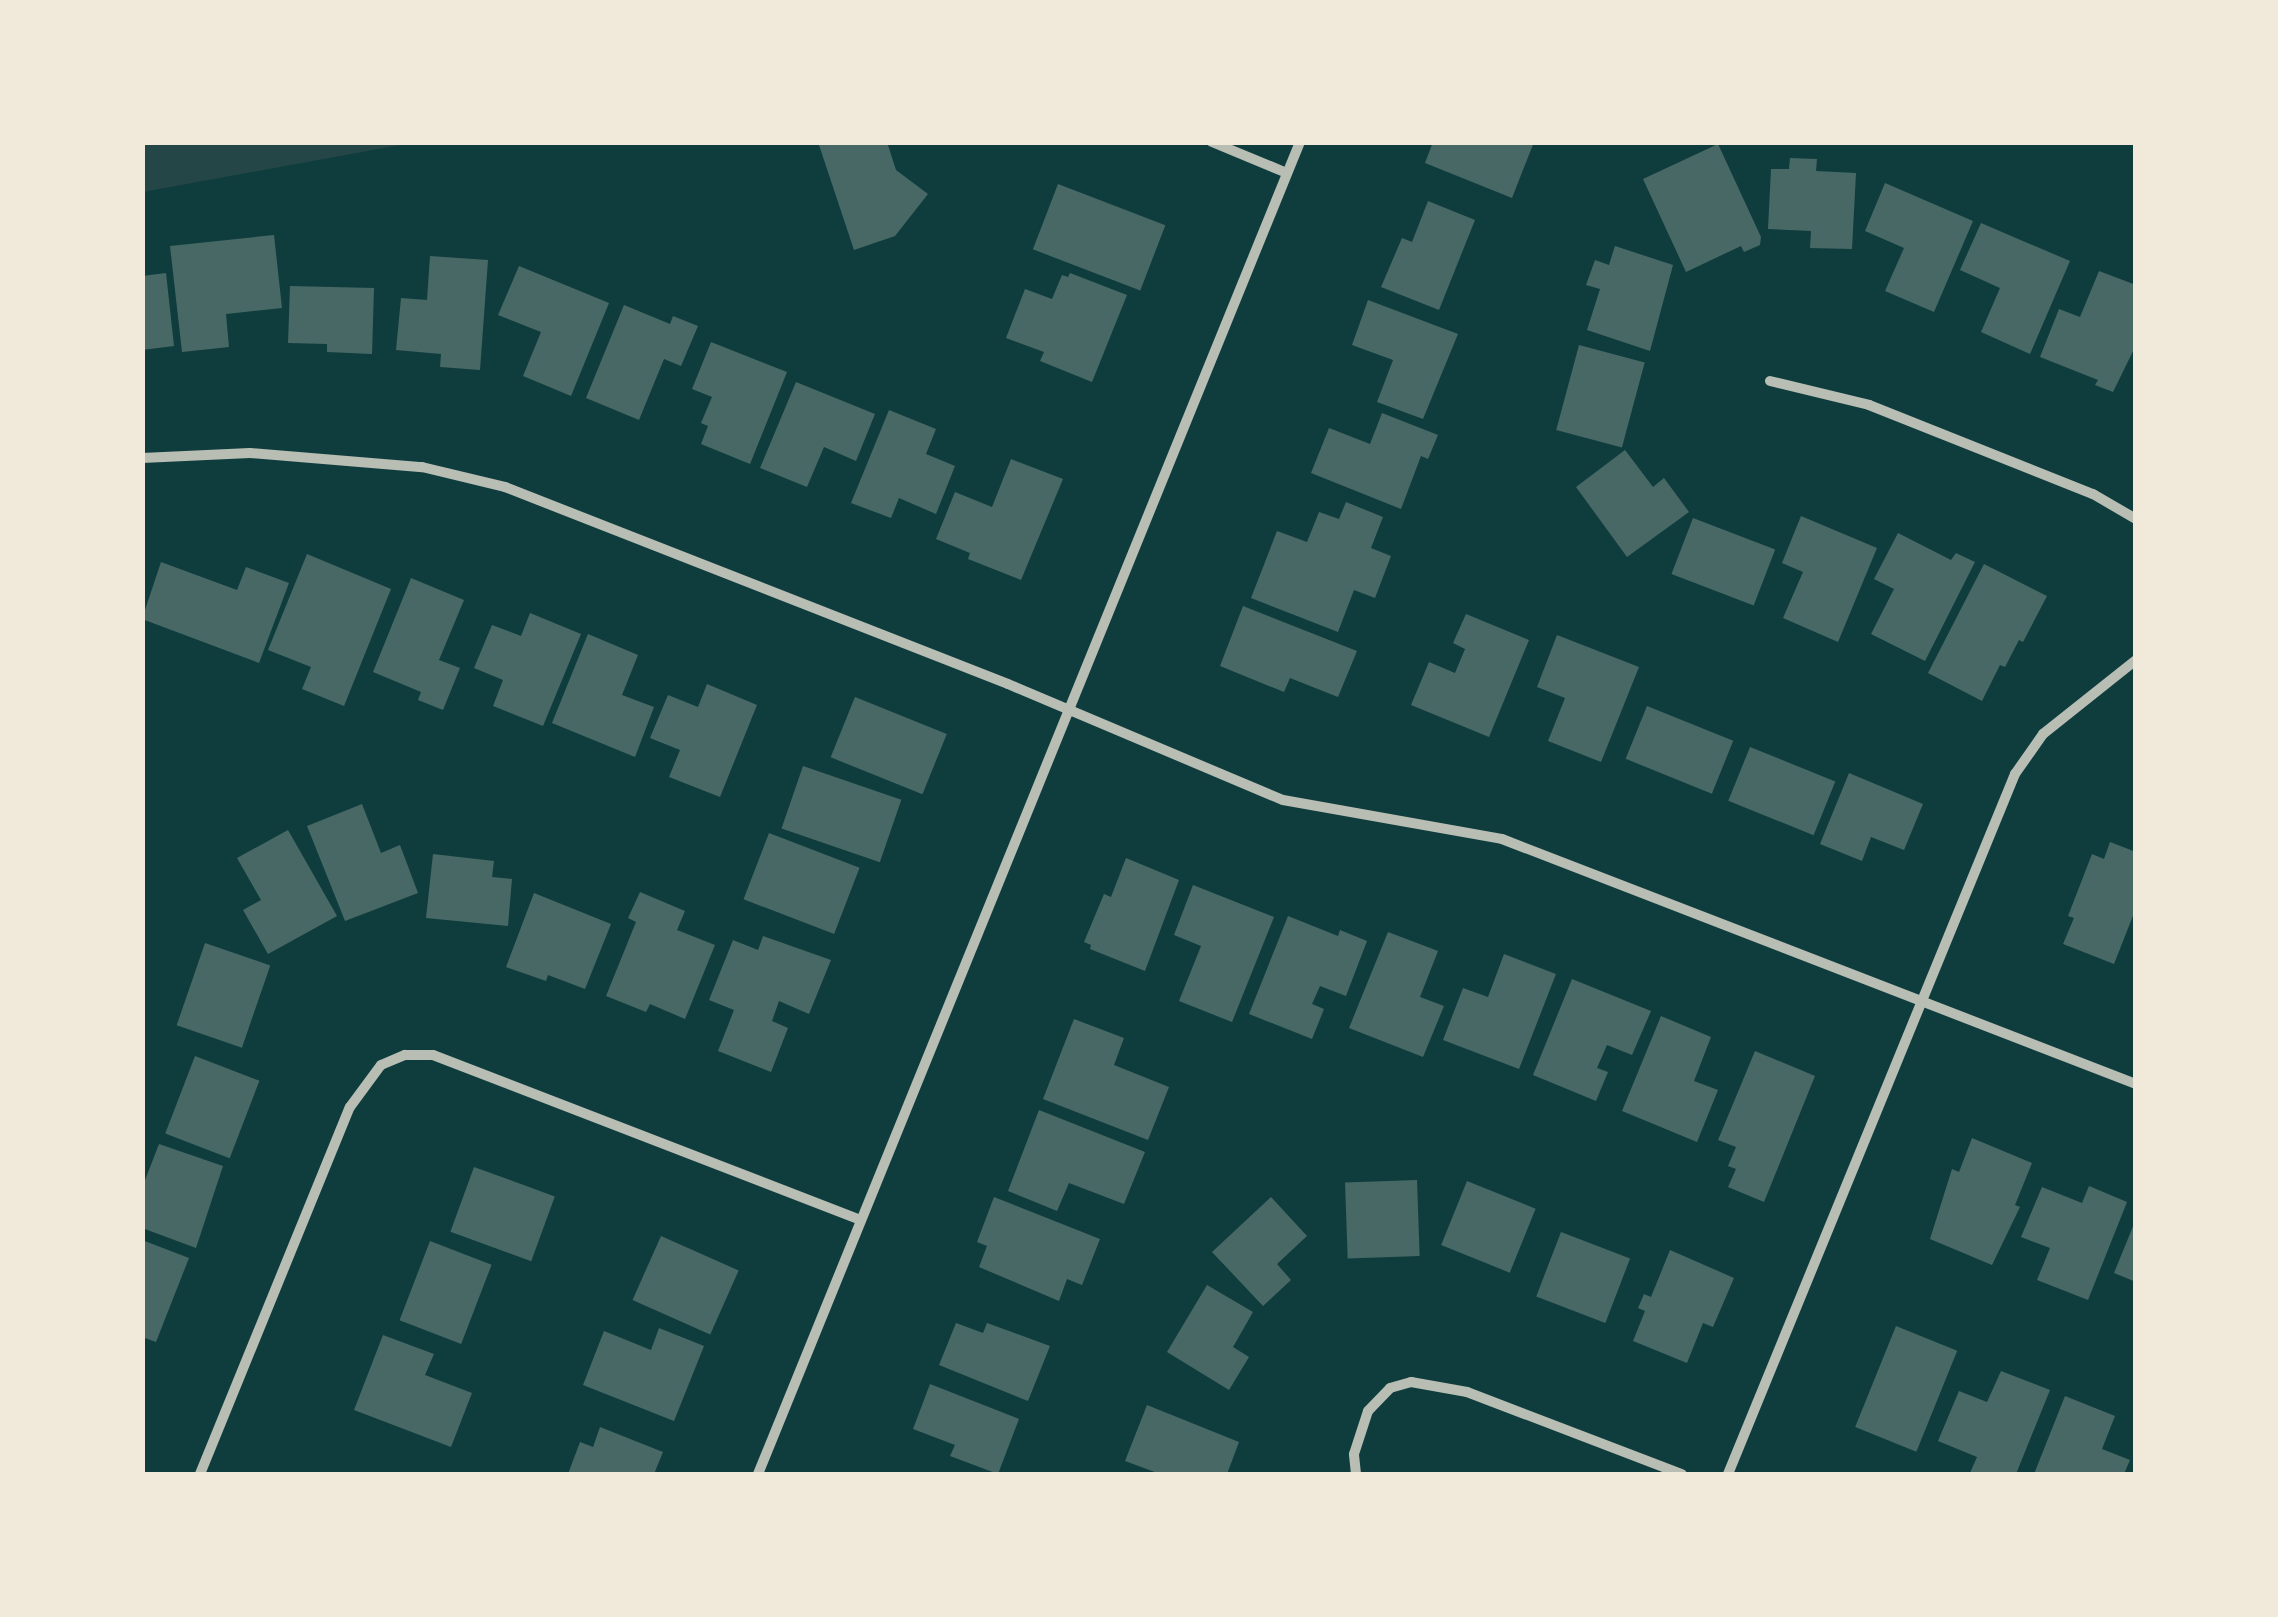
<!DOCTYPE html>
<html>
<head>
<meta charset="utf-8">
<style>
	body { margin:0 }
	#map { position:relative; width:2278px; height:1617px; overflow:hidden; background:#0f3d3e; font-family:"Roboto Condensed",sans-serif }
	div>[style] { position:absolute }
	.green>* { inset:0; background:#244646 }
	.building>* { inset:0; background:#486865; transform-origin:0 0 }
	.minor>* { height:10px; margin:-5px; padding:0 5px; transform-origin:5px; border-radius:5px; background:#b8beb3 }
	span { translate:-50% -50%; white-space:nowrap; text-align:center; line-height:1.15; -webkit-text-stroke:10px #f1e9da; paint-order:stroke }
	.frame { position:absolute; inset:0; border:145px solid #f1e9da; pointer-events:none }
</style>
</head>
<body>
<div id="map">
	<div class="green">
		<i style="clip-path:polygon(143px 142px,411px 142px,411px 143px,143px 192px)"></i>
	</div>
	<div class="building">
		<i style="clip-path:polygon(818px 142px,887px 142px,896px 170px,928px 194px,895px 236px,854px 250px)"></i>
		<i style="clip-path:polygon(1433px 142px,1534px 142px,1512px 198px,1425px 163px)"></i>
		<i style="clip-path:polygon(1718px 144px,1761px 237px,1760px 245px,1744px 252px,1741px 246px,1686px 272px,1643px 179px)"></i>
		<i style="clip-path:polygon(1790px 158px,1817px 159px,1816px 171px,1856px 173px,1852px 249px,1810px 248px,1811px 231px,1768px 229px,1771px 169px,1789px 169px)"></i>
		<i style="clip-path:polygon(1885px 183px,1973px 221px,1934px 312px,1885px 291px,1904px 248px,1865px 231px)"></i>
		<i style="left:1058px;top:184px;width:115px;height:70px;rotate:21deg"></i>
		<i style="clip-path:polygon(1428px 201px,1475px 220px,1439px 310px,1381px 287px,1402px 238px,1412px 242px)"></i>
		<i style="clip-path:polygon(1981px 223px,2070px 261px,2030px 354px,1981px 332px,2000px 288px,1960px 270px)"></i>
		<i style="clip-path:polygon(274px 235px,282px 308px,226px 314px,229px 347px,182px 352px,170px 246px)"></i>
		<i style="clip-path:polygon(1615px 246px,1673px 265px,1650px 351px,1587px 330px,1600px 289px,1586px 285px,1595px 260px,1609px 265px)"></i>
		<i style="clip-path:polygon(430px 256px,488px 260px,480px 370px,440px 367px,441px 354px,396px 350px,401px 298px,427px 300px)"></i>
		<i style="clip-path:polygon(519px 266px,609px 303px,571px 396px,523px 376px,541px 332px,498px 315px)"></i>
		<i style="clip-path:polygon(2099px 271px,2136px 285px,2136px 345px,2113px 392px,2095px 385px,2098px 380px,2040px 357px,2059px 309px,2080px 317px)"></i>
		<i style="clip-path:polygon(166px 273px,174px 346px,142px 350px,142px 276px)"></i>
		<i style="clip-path:polygon(1070px 273px,1127px 295px,1092px 382px,1040px 361px,1044px 352px,1006px 338px,1025px 289px,1052px 299px,1062px 275px,1068px 277px)"></i>
		<i style="clip-path:polygon(290px 286px,374px 288px,372px 354px,327px 352px,327px 344px,288px 343px)"></i>
		<i style="clip-path:polygon(1368px 300px,1458px 334px,1423px 419px,1377px 402px,1393px 360px,1352px 345px)"></i>
		<i style="clip-path:polygon(624px 305px,670px 324px,673px 316px,698px 326px,681px 366px,664px 359px,639px 420px,586px 398px)"></i>
		<i style="clip-path:polygon(711px 342px,787px 372px,750px 464px,701px 444px,708px 426px,701px 423px,712px 397px,692px 389px)"></i>
		<i style="left:1579px;top:345px;width:68px;height:88px;rotate:15deg"></i>
		<i style="clip-path:polygon(796px 382px,875px 414px,856px 461px,824px 447px,807px 487px,760px 468px)"></i>
		<i style="clip-path:polygon(889px 410px,936px 429px,926px 454px,955px 466px,936px 514px,899px 498px,891px 518px,851px 503px)"></i>
		<i style="clip-path:polygon(1382px 413px,1438px 435px,1428px 459px,1421px 456px,1401px 509px,1311px 473px,1329px 428px,1370px 444px)"></i>
		<i style="clip-path:polygon(1625px 450px,1653px 487px,1664px 478px,1689px 512px,1627px 557px,1576px 487px)"></i>
		<i style="clip-path:polygon(1011px 459px,1063px 479px,1021px 580px,968px 559px,970px 553px,936px 539px,955px 492px,992px 507px)"></i>
		<i style="clip-path:polygon(1346px 502px,1383px 517px,1371px 548px,1391px 556px,1375px 598px,1354px 590px,1338px 632px,1251px 598px,1277px 531px,1307px 542px,1319px 512px,1339px 519px)"></i>
		<i style="clip-path:polygon(1801px 516px,1877px 548px,1838px 642px,1783px 618px,1803px 572px,1782px 563px)"></i>
		<i style="left:1693px;top:518px;width:88px;height:60px;rotate:21deg"></i>
		<i style="clip-path:polygon(1898px 533px,1951px 560px,1956px 553px,1975px 562px,1925px 661px,1871px 634px,1894px 589px,1874px 579px)"></i>
		<i style="clip-path:polygon(307px 554px,391px 589px,344px 706px,302px 689px,311px 667px,268px 650px)"></i>
		<i style="clip-path:polygon(161px 562px,237px 590px,246px 567px,289px 583px,259px 663px,142px 619px)"></i>
		<i style="clip-path:polygon(1984px 564px,2047px 596px,2023px 642px,2019px 640px,2005px 667px,2000px 665px,1982px 701px,1928px 673px)"></i>
		<i style="clip-path:polygon(411px 578px,464px 600px,439px 660px,460px 668px,443px 710px,418px 700px,421px 692px,373px 672px)"></i>
		<i style="clip-path:polygon(1243px 606px,1357px 651px,1338px 697px,1290px 678px,1284px 692px,1220px 666px)"></i>
		<i style="clip-path:polygon(530px 613px,581px 634px,543px 726px,493px 706px,503px 680px,474px 668px,492px 625px,521px 636px)"></i>
		<i style="clip-path:polygon(1466px 614px,1529px 640px,1489px 737px,1411px 705px,1429px 662px,1455px 673px,1465px 649px,1453px 643px)"></i>
		<i style="clip-path:polygon(588px 634px,638px 655px,622px 695px,654px 707px,635px 757px,552px 723px)"></i>
		<i style="clip-path:polygon(1557px 635px,1639px 667px,1601px 762px,1548px 741px,1565px 698px,1537px 687px)"></i>
		<i style="clip-path:polygon(707px 684px,757px 705px,720px 797px,669px 777px,680px 750px,650px 738px,668px 695px,698px 707px)"></i>
		<i style="left:855px;top:697px;width:99px;height:65px;rotate:22deg"></i>
		<i style="left:1647px;top:706px;width:93px;height:57px;rotate:22deg"></i>
		<i style="left:1750px;top:747px;width:92px;height:58px;rotate:22deg"></i>
		<i style="left:803px;top:766px;width:104px;height:66px;rotate:19deg"></i>
		<i style="clip-path:polygon(1849px 773px,1923px 804px,1904px 850px,1871px 837px,1862px 861px,1820px 844px)"></i>
		<i style="clip-path:polygon(362px 804px,381px 853px,400px 845px,418px 893px,345px 921px,307px 826px)"></i>
		<i style="clip-path:polygon(288px 830px,337px 916px,268px 954px,243px 910px,261px 900px,237px 858px)"></i>
		<i style="left:769px;top:833px;width:97px;height:71px;rotate:21deg"></i>
		<i style="clip-path:polygon(2110px 842px,2136px 852px,2136px 908px,2114px 964px,2063px 944px,2074px 918px,2068px 916px,2092px 854px,2104px 859px)"></i>
		<i style="clip-path:polygon(433px 854px,494px 861px,492px 877px,512px 879px,508px 926px,426px 918px)"></i>
		<i style="clip-path:polygon(1126px 858px,1179px 880px,1145px 971px,1090px 949px,1091px 945px,1084px 942px,1104px 894px,1111px 897px)"></i>
		<i style="clip-path:polygon(1193px 885px,1274px 917px,1232px 1022px,1179px 1001px,1201px 946px,1174px 935px)"></i>
		<i style="clip-path:polygon(640px 892px,685px 911px,677px 930px,715px 945px,685px 1019px,650px 1004px,646px 1012px,606px 996px,636px 922px,628px 918px)"></i>
		<i style="clip-path:polygon(534px 893px,611px 924px,585px 989px,548px 975px,546px 981px,506px 967px)"></i>
		<i style="clip-path:polygon(1288px 916px,1338px 936px,1340px 930px,1367px 941px,1346px 996px,1320px 986px,1312px 1004px,1324px 1009px,1312px 1039px,1249px 1014px)"></i>
		<i style="clip-path:polygon(1388px 932px,1438px 951px,1420px 997px,1444px 1006px,1423px 1057px,1349px 1028px)"></i>
		<i style="clip-path:polygon(763px 936px,831px 960px,809px 1014px,779px 1001px,772px 1021px,788px 1028px,771px 1072px,718px 1051px,734px 1010px,709px 1000px,733px 940px,758px 950px)"></i>
		<i style="left:205px;top:943px;width:69px;height:87px;rotate:19deg"></i>
		<i style="clip-path:polygon(1504px 954px,1556px 974px,1519px 1069px,1443px 1040px,1463px 988px,1488px 997px)"></i>
		<i style="clip-path:polygon(1572px 979px,1651px 1011px,1632px 1055px,1607px 1045px,1597px 1068px,1608px 1072px,1596px 1101px,1533px 1075px)"></i>
		<i style="clip-path:polygon(1661px 1016px,1711px 1037px,1694px 1081px,1718px 1090px,1697px 1142px,1622px 1111px)"></i>
		<i style="clip-path:polygon(1074px 1019px,1124px 1038px,1114px 1065px,1169px 1087px,1148px 1140px,1043px 1099px)"></i>
		<i style="clip-path:polygon(1755px 1051px,1815px 1076px,1764px 1202px,1728px 1187px,1736px 1169px,1728px 1166px,1736px 1147px,1718px 1140px)"></i>
		<i style="left:195px;top:1056px;width:69px;height:83px;rotate:21deg"></i>
		<i style="clip-path:polygon(1039px 1110px,1145px 1152px,1124px 1204px,1069px 1183px,1057px 1211px,1008px 1191px)"></i>
		<i style="clip-path:polygon(1972px 1138px,2032px 1163px,2015px 1205px,2020px 1207px,1992px 1265px,1930px 1239px,1952px 1169px,1959px 1172px)"></i>
		<i style="clip-path:polygon(159px 1144px,223px 1166px,196px 1248px,142px 1228px,142px 1188px)"></i>
		<i style="left:474px;top:1167px;width:86px;height:69px;rotate:20deg"></i>
		<i style="left:1417px;top:1180px;width:76px;height:72px;rotate:88deg"></i>
		<i style="left:1467px;top:1181px;width:74px;height:69px;rotate:22deg"></i>
		<i style="clip-path:polygon(2089px 1186px,2127px 1202px,2088px 1300px,2037px 1280px,2050px 1248px,2021px 1237px,2042px 1187px,2082px 1203px)"></i>
		<i style="clip-path:polygon(994px 1197px,1100px 1239px,1082px 1285px,1067px 1279px,1059px 1301px,979px 1267px,987px 1246px,977px 1242px)"></i>
		<i style="clip-path:polygon(1271px 1197px,1307px 1236px,1277px 1264px,1291px 1280px,1263px 1306px,1212px 1252px)"></i>
		<i style="clip-path:polygon(2136px 1219px,2136px 1282px,2114px 1273px)"></i>
		<i style="left:1561px;top:1232px;width:74px;height:69px;rotate:21deg"></i>
		<i style="left:661px;top:1236px;width:85px;height:70px;rotate:24deg"></i>
		<i style="clip-path:polygon(142px 1240px,189px 1258px,156px 1342px,142px 1337px)"></i>
		<i style="left:430px;top:1241px;width:66px;height:85px;rotate:21deg"></i>
		<i style="clip-path:polygon(1670px 1250px,1734px 1278px,1713px 1327px,1703px 1323px,1687px 1363px,1633px 1341px,1645px 1311px,1638px 1308px,1644px 1294px,1651px 1297px)"></i>
		<i style="clip-path:polygon(1207px 1285px,1253px 1312px,1233px 1347px,1249px 1357px,1229px 1390px,1167px 1352px)"></i>
		<i style="clip-path:polygon(956px 1323px,983px 1333px,987px 1323px,1050px 1346px,1028px 1401px,939px 1365px)"></i>
		<i style="left:1896px;top:1326px;width:66px;height:109px;rotate:22deg"></i>
		<i style="clip-path:polygon(659px 1328px,704px 1346px,674px 1421px,583px 1385px,604px 1331px,651px 1350px)"></i>
		<i style="clip-path:polygon(383px 1335px,434px 1354px,425px 1375px,472px 1393px,451px 1447px,354px 1410px)"></i>
		<i style="clip-path:polygon(2001px 1371px,2050px 1390px,2016px 1474px,1974px 1474px,1970px 1473px,1977px 1457px,1938px 1441px,1959px 1391px,1987px 1402px)"></i>
		<i style="clip-path:polygon(930px 1384px,1019px 1419px,998px 1474px,950px 1456px,955px 1445px,913px 1429px)"></i>
		<i style="clip-path:polygon(2065px 1396px,2115px 1416px,2102px 1449px,2130px 1460px,2124px 1474px,2034px 1474px)"></i>
		<i style="clip-path:polygon(1147px 1405px,1239px 1442px,1227px 1474px,1160px 1474px,1125px 1461px)"></i>
		<i style="clip-path:polygon(600px 1427px,663px 1452px,654px 1474px,568px 1474px,580px 1442px,593px 1447px)"></i>
	</div>
	<div class="minor">
		<i style="left:1212px;top:142px;width:81px;rotate:22.5deg"></i>
		<i style="left:1770px;top:381px;width:102px;rotate:13.6deg"></i>
		<i style="left:1869px;top:405px;width:241px;rotate:21.7deg"></i>
		<i style="left:2093px;top:494px;width:50px;rotate:30.2deg"></i>
		<i style="left:142px;top:458px;width:108px;rotate:-2.7deg"></i>
		<i style="left:250px;top:453px;width:173px;rotate:4.7deg"></i>
		<i style="left:422px;top:467px;width:85px;rotate:13.5deg"></i>
		<i style="left:505px;top:487px;width:540px;rotate:21.39deg"></i>
		<i style="left:1008px;top:684px;width:298px;rotate:22.9deg"></i>
		<i style="left:1283px;top:800px;width:222px;rotate:10.1deg"></i>
		<i style="left:1502px;top:839px;width:680px;rotate:21.13deg"></i>
		<i style="left:200px;top:1474px;width:396px;rotate:-67.8deg"></i>
		<i style="left:350px;top:1107px;width:52px;rotate:-53.6deg"></i>
		<i style="left:381px;top:1065px;width:26px;rotate:-23deg"></i>
		<i style="left:405px;top:1055px;width:28px"></i>
		<i style="left:433px;top:1055px;width:458px;rotate:21.1deg"></i>
		<i style="left:758px;top:1474px;width:1438px;rotate:-67.86deg"></i>
		<i style="left:1356px;top:1474px;width:20px;rotate:-96deg"></i>
		<i style="left:1354px;top:1454px;width:45px;rotate:-72deg"></i>
		<i style="left:1368px;top:1411px;width:32px;rotate:-46deg"></i>
		<i style="left:1390px;top:1388px;width:22px;rotate:-16deg"></i>
		<i style="left:1411px;top:1382px;width:57px;rotate:10.1deg"></i>
		<i style="left:1467px;top:1392px;width:230px;rotate:20.9deg"></i>
		<i style="left:1728px;top:1474px;width:757px;rotate:-67.71deg"></i>
		<i style="left:2015px;top:774px;width:49px;rotate:-55deg"></i>
		<i style="left:2043px;top:734px;width:119px;rotate:-38.5deg"></i>
	</div>
	<div class="frame"></div>
</div>
</body>
</html>
